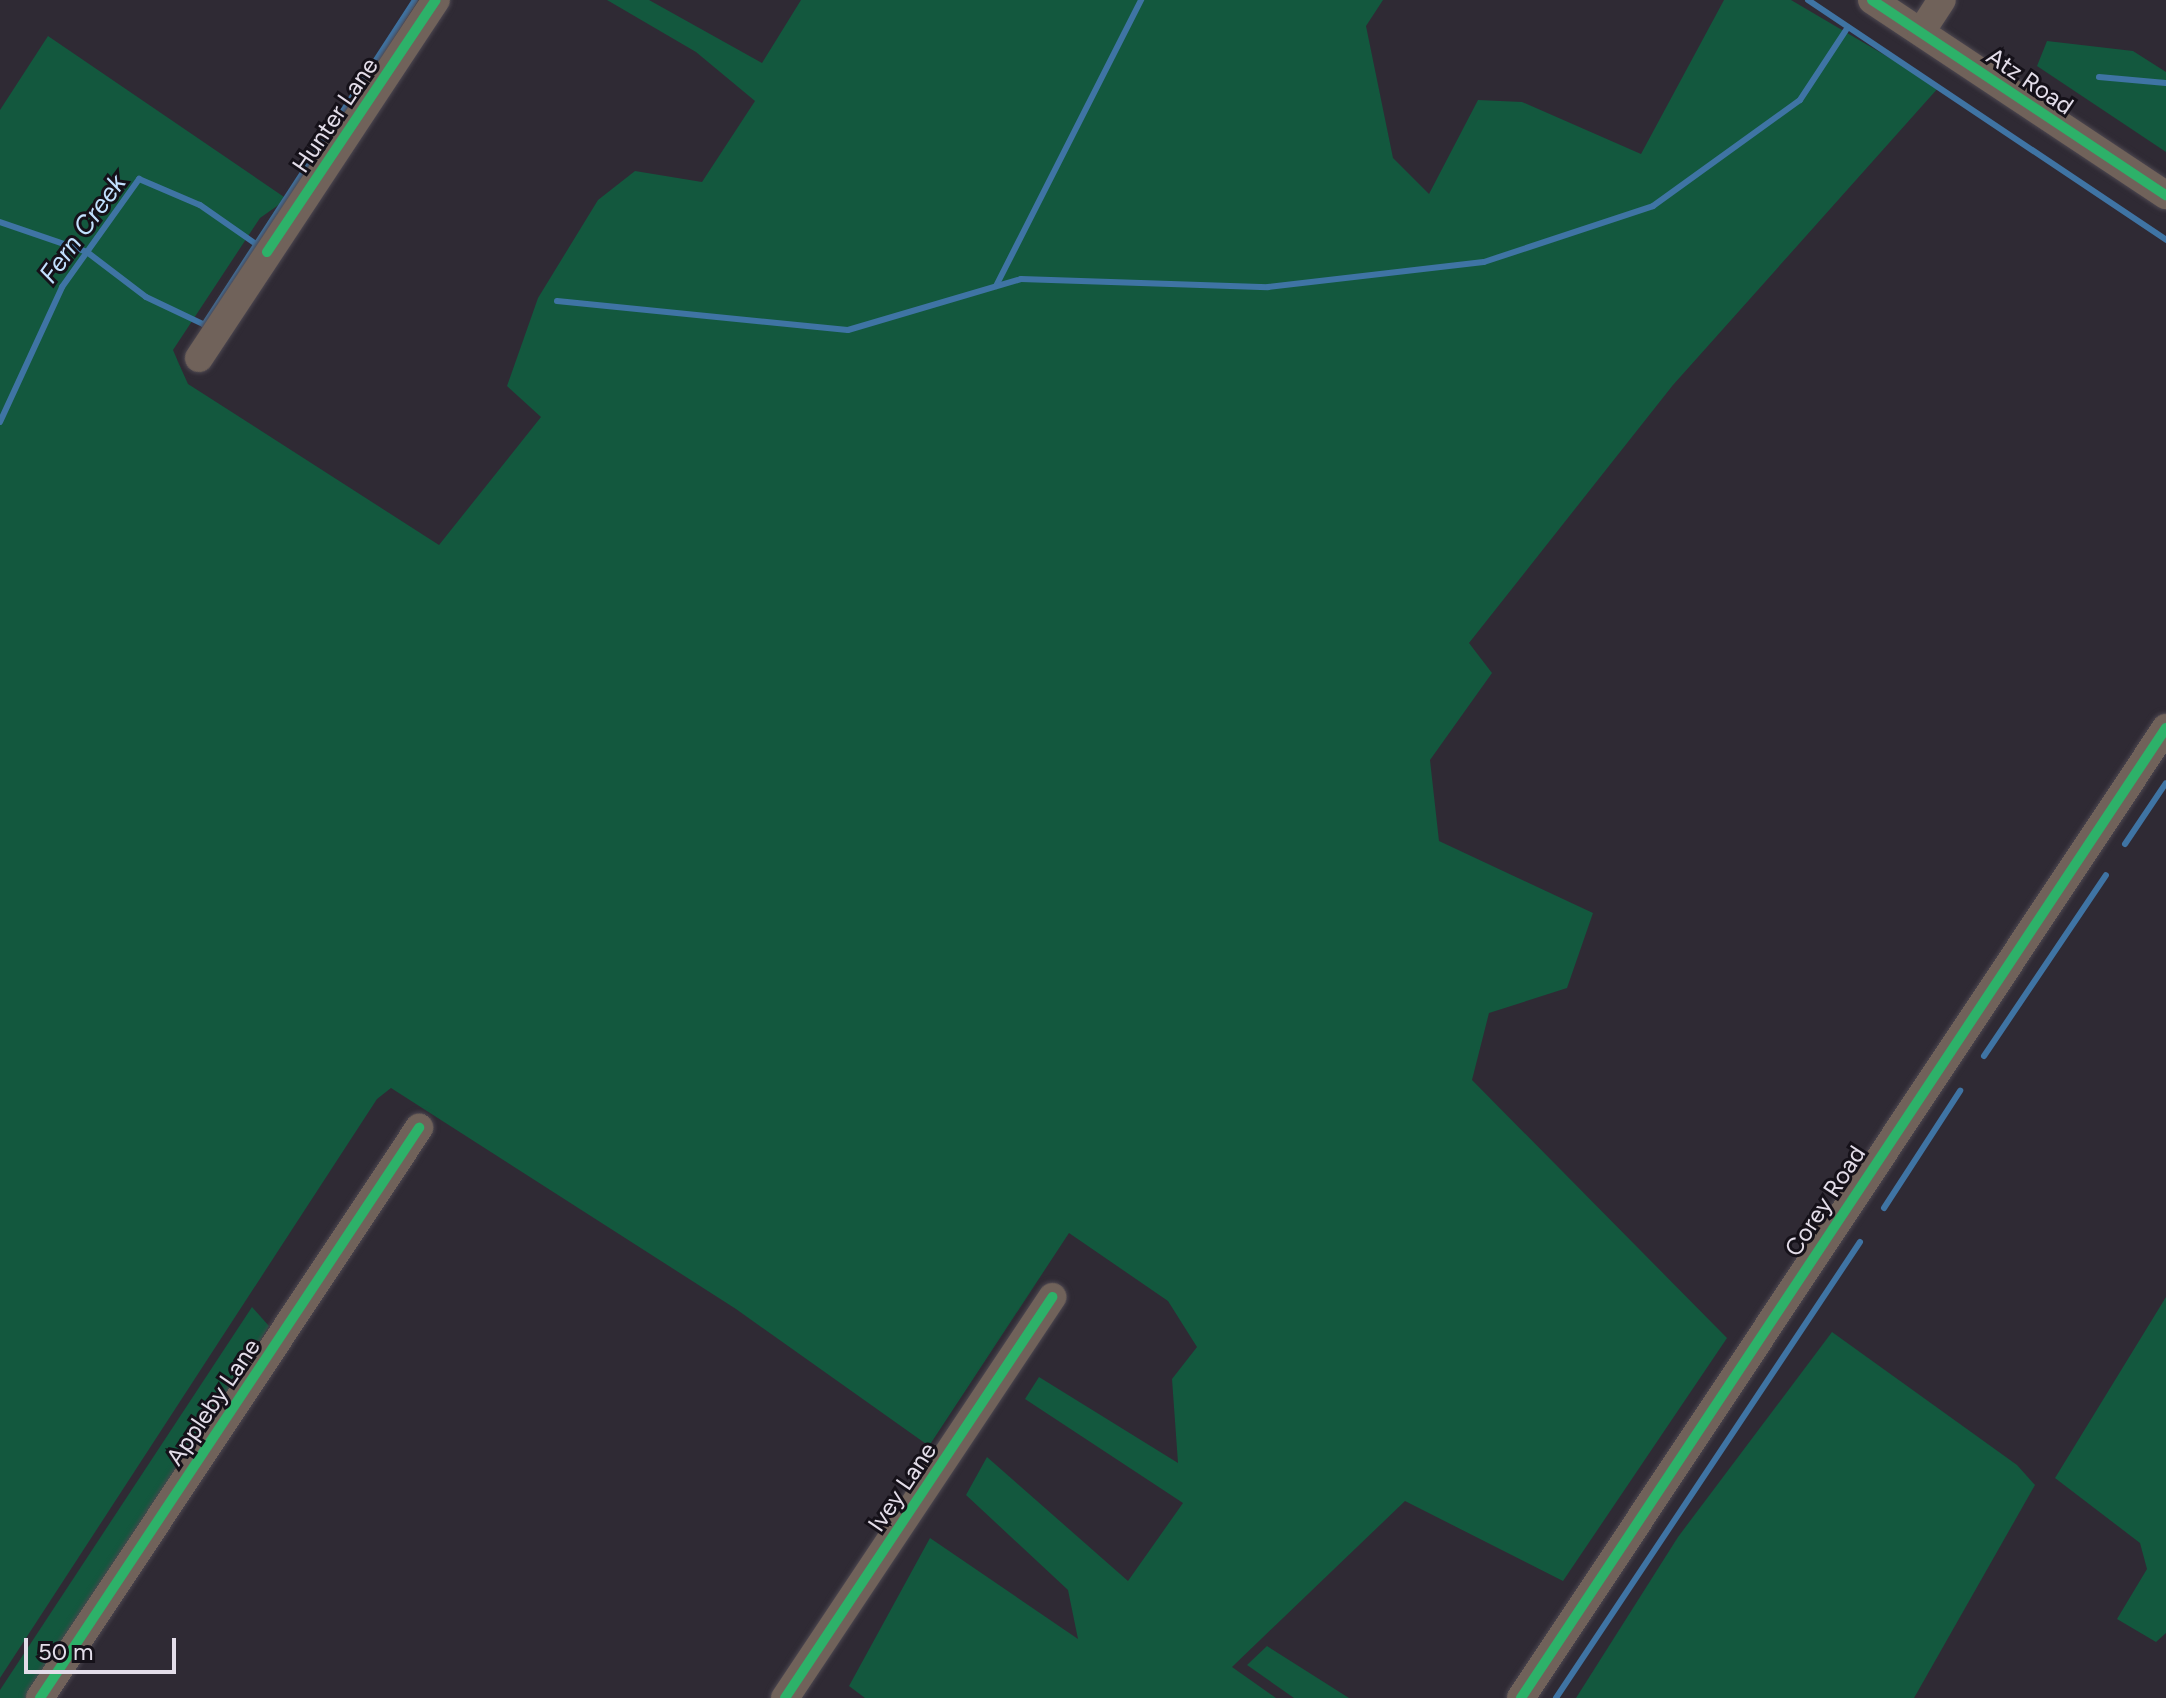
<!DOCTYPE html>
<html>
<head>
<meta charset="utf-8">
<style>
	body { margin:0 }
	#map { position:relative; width:2166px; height:1698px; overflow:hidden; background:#2f2a34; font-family:Figtree,sans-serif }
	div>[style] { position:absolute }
	.green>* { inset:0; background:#13583e }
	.stream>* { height:6px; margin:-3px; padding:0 3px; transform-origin:3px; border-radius:3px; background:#3f74a4 }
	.roads { filter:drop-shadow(0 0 2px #4c4750) drop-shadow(0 0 2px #4c4750) }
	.minor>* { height:28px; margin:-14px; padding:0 14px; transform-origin:14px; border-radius:14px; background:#70625a }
	.cycleway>* { height:10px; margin:-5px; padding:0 5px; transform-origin:5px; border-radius:5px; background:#2db169 }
	span { translate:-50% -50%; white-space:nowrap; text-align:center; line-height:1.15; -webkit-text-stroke:6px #151119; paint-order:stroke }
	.street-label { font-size:24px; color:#e3dde9 }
	.water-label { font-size:26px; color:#c2e1ff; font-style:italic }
	.scale { position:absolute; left:24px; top:1638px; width:152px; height:36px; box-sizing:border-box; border:4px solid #e3dde9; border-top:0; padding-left:10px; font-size:24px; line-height:28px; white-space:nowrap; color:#e3dde9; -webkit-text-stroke:6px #151119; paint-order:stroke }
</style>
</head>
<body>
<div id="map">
	<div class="green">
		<i style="clip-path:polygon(607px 0,649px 0,762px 63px,801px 0,1383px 0,1366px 26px,1393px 158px,1429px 194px,1478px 100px,1522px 102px,1641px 154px,1724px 0,1791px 0,1939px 87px,1673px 385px,1469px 643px,1492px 673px,1430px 760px,1439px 841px,1593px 913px,1567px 988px,1489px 1013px,1472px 1080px,1727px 1338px,1563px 1581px,1405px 1501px,1232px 1667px,1276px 1698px,865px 1698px,849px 1686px,930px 1538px,1078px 1639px,1068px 1590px,966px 1495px,987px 1457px,1128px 1581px,1183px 1503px,1025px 1399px,1039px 1377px,1178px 1463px,1172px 1379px,1197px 1347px,1168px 1301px,1069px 1233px,929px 1446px,736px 1309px,391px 1088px,377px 1099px,0 1678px,0 110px,48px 36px,287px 199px,260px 218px,173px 350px,179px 364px,188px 384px,439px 545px,541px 417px,507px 386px,538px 298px,598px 200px,635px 171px,702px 182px,755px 101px,696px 52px)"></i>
		<i style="clip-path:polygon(2047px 41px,2133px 51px,2166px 72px,2166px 152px,2037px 66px)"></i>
		<i style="clip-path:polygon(2166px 1297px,2166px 1633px,2156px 1642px,2117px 1619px,2147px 1569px,2140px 1543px,2055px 1478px)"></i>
		<i style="clip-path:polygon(252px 1307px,269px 1326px,49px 1698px,0 1698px,0 1690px)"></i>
		<i style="clip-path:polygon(1832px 1332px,2017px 1465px,2035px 1485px,1914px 1698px,1576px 1698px,1678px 1537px)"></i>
		<i style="clip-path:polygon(1267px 1646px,1349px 1698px,1294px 1698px,1247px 1665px)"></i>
	</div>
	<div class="stream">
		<i style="left:1808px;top:0;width:431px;rotate:33.8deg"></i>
		<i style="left:2099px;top:77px;width:67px;rotate:5.1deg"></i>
		<i style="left:0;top:222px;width:92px;rotate:19deg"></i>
		<i style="left:87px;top:252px;width:74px;rotate:37.3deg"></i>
		<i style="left:146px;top:297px;width:65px;rotate:25.4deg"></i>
		<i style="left:996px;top:286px;width:321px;rotate:-63.1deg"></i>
		<i style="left:557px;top:301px;width:292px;rotate:5.7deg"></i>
		<i style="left:848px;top:330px;width:180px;rotate:-16.4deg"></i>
		<i style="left:1021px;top:279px;width:247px;rotate:1.9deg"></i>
		<i style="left:1268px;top:287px;width:217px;rotate:-6.6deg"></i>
		<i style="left:1484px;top:262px;width:178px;rotate:-18.3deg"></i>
		<i style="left:1653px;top:206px;width:181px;rotate:-35.8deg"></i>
		<i style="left:1800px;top:100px;width:87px;rotate:-56.7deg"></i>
		<i style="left:204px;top:325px;width:387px;rotate:-57deg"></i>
		<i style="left:0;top:422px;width:149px;rotate:-65.3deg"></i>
		<i style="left:62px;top:287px;width:133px;rotate:-54.5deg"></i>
		<i style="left:139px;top:179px;width:66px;rotate:23.1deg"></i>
		<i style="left:200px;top:205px;width:68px;rotate:34.9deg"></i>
		<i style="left:2125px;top:844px;width:73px;rotate:-56.1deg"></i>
		<i style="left:1984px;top:1056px;width:218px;rotate:-56deg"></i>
		<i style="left:1884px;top:1208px;width:140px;rotate:-57deg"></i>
		<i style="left:1556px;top:1698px;width:548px;rotate:-56.31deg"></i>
	</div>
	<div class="roads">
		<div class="minor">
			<i style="left:1872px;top:0;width:353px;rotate:33.6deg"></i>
			<i style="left:1921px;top:32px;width:38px;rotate:-57deg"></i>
			<i style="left:199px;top:358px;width:429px;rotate:-56.5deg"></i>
			<i style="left:40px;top:1698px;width:685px;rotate:-56.38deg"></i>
			<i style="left:785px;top:1698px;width:482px;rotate:-56.3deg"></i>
			<i style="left:1521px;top:1698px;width:1165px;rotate:-56.38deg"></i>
		</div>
	</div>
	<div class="cycleway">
		<i style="left:1872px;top:0;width:353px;rotate:33.6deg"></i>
		<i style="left:267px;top:252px;width:303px;rotate:-56.2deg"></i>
		<i style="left:40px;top:1698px;width:685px;rotate:-56.38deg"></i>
		<i style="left:785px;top:1698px;width:482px;rotate:-56.3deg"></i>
		<i style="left:1521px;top:1698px;width:1165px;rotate:-56.38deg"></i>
	</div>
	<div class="street-label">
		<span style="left:2030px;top:81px;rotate:34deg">Atz Road</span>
		<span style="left:335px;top:115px;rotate:-56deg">Hunter Lane</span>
		<span style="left:1825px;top:1201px;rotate:-57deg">Corey Road</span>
		<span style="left:213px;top:1402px;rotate:-56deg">Appleby Lane</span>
		<span style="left:902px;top:1487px;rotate:-56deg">Ivey Lane</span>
	</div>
	<div class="water-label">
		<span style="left:83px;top:229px;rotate:-54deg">Fern Creek</span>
	</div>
	<div class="scale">50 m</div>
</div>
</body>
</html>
